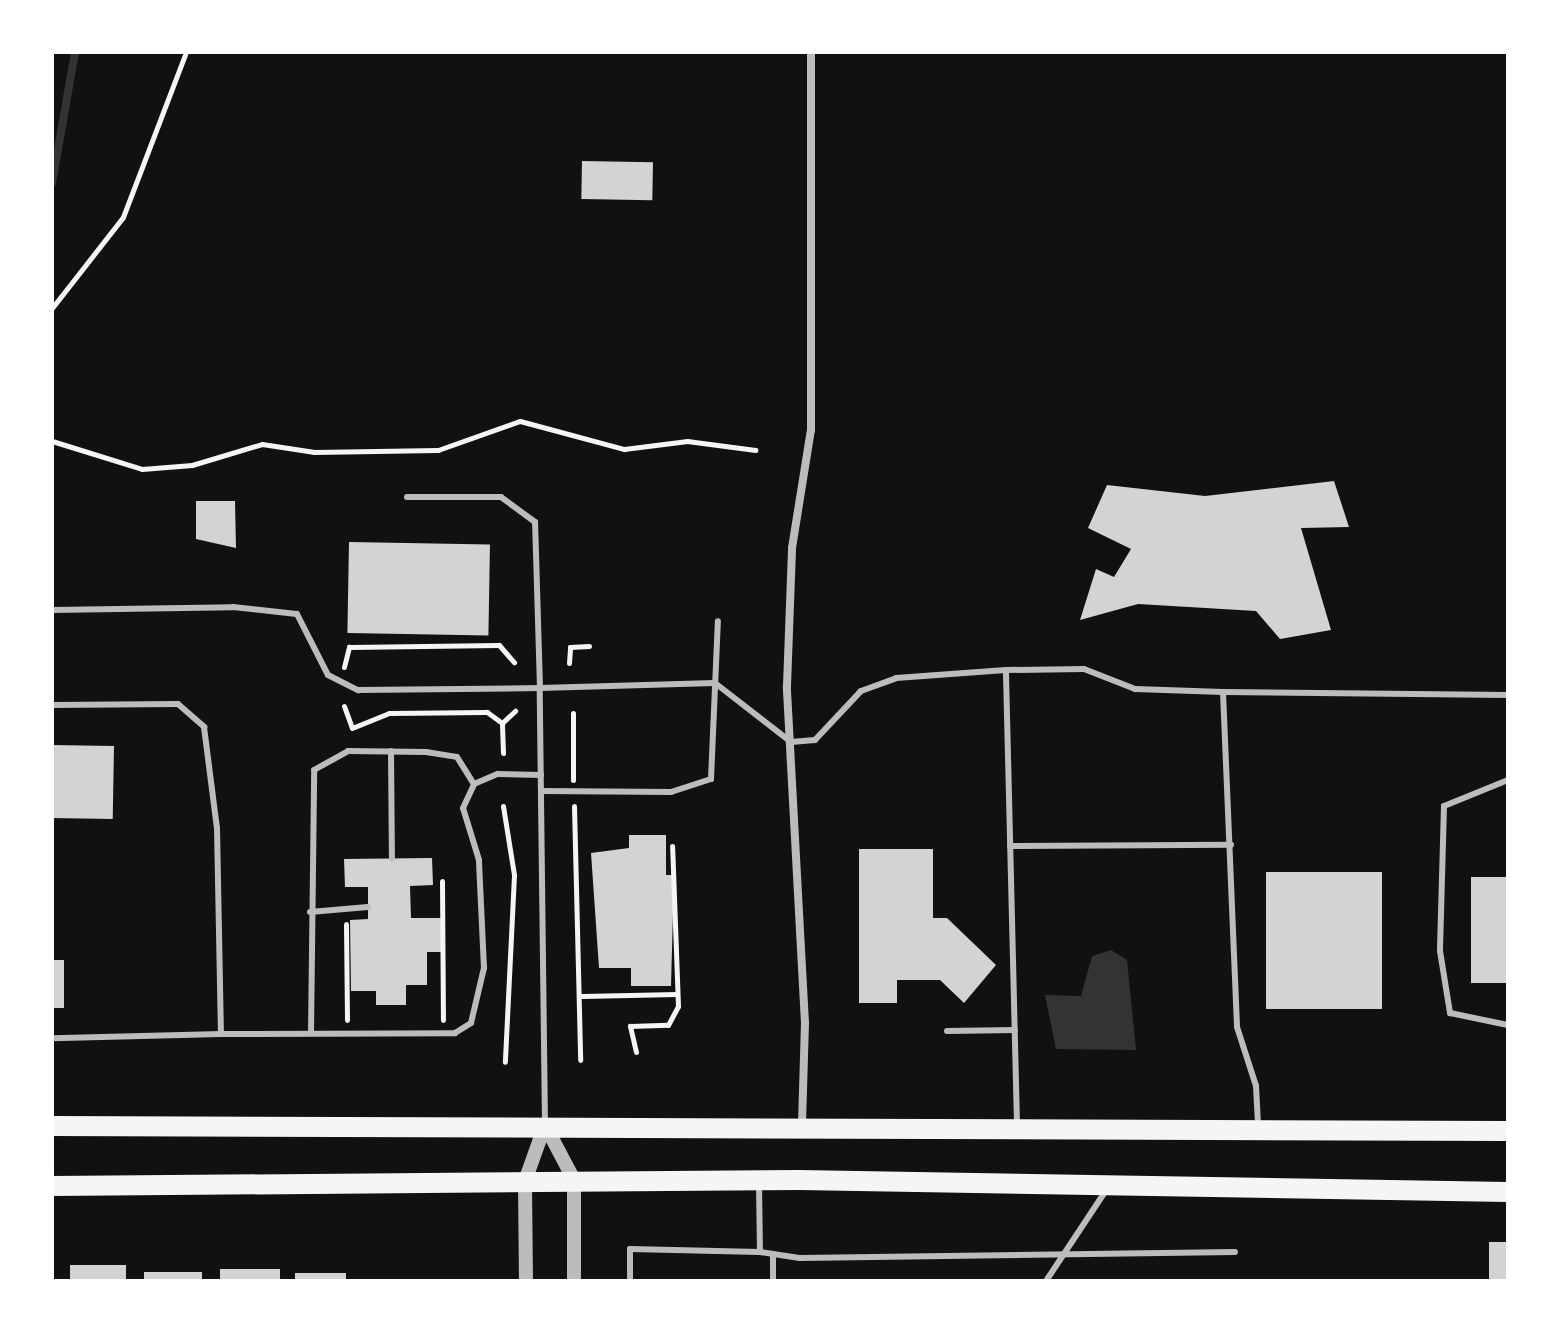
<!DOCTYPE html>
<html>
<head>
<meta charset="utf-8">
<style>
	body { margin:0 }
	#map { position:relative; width:1560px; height:1333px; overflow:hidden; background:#111; font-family:Barlow,sans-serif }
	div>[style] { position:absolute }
	.water>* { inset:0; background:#333 }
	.stream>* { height:8px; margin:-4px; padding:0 4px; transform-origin:4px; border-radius:4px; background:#333 }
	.building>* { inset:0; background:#d3d3d3; transform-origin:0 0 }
	.path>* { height:5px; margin:-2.5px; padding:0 2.5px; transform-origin:2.5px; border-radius:2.5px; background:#f5f5f5 }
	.service>* { height:6px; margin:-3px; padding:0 3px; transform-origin:3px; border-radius:3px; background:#bcbcbc }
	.minor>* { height:8px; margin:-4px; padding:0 4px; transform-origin:4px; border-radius:4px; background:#bcbcbc }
	.tertiary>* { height:14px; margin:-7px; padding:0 7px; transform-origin:7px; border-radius:7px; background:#bcbcbc }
	.primary>* { height:20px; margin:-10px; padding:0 10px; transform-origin:10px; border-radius:10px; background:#f5f5f5 }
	span { translate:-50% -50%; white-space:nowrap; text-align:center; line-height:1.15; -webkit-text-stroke:8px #fff; paint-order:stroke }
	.frame { position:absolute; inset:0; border:54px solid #fff; pointer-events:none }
</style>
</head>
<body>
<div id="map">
	<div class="water">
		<i style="clip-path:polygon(1111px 950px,1127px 960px,1136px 1050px,1056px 1049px,1045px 995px,1081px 996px,1092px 956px)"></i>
	</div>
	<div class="stream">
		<i style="left:52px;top:183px;width:133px;rotate:-80deg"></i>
	</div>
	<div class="building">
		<i style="left:582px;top:161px;width:71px;height:38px;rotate:1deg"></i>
		<i style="clip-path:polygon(1334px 481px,1349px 527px,1301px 528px,1331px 630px,1280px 639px,1256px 611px,1138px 604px,1080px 620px,1096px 569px,1114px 577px,1131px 549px,1088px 528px,1107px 485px,1205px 496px)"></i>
		<i style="clip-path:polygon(196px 501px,235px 501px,236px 548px,196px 539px)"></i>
		<i style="left:349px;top:542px;width:141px;height:91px;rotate:1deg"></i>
		<i style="left:52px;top:745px;width:62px;height:73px;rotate:1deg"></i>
		<i style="clip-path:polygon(629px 835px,666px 835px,666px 875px,674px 875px,671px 986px,631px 986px,631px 968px,599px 968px,591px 853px,629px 848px)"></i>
		<i style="clip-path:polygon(859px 849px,933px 849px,933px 918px,947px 918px,996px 965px,964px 1003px,940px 980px,897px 980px,897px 1003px,859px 1003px)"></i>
		<i style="clip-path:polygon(432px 858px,433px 885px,410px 886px,411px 918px,442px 918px,442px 952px,427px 952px,427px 985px,406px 985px,406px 1005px,376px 1005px,376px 991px,351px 991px,350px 920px,368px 919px,368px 887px,345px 887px,344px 859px)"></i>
		<i style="left:1266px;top:872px;width:116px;height:137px"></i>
		<i style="left:1508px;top:877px;width:106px;height:37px;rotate:90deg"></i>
		<i style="left:52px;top:960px;width:12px;height:48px"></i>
		<i style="left:1489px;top:1242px;width:19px;height:39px"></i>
		<i style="left:70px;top:1265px;width:56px;height:16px"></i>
		<i style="left:220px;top:1269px;width:60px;height:12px"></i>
		<i style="left:144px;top:1272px;width:58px;height:9px"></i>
		<i style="left:295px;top:1273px;width:51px;height:8px"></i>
	</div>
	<div class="path">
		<i style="left:52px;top:308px;width:115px;rotate:-52deg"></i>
		<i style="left:123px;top:217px;width:177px;rotate:-69.1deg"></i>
		<i style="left:52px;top:441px;width:94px;rotate:17.3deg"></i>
		<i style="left:142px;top:469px;width:50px;rotate:-4.6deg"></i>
		<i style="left:192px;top:465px;width:73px;rotate:-16.7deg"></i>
		<i style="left:262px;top:444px;width:53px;rotate:8.7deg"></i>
		<i style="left:314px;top:452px;width:124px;rotate:-0.9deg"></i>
		<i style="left:438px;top:450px;width:87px;rotate:-19.5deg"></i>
		<i style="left:520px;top:421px;width:108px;rotate:15.1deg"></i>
		<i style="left:624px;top:449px;width:64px;rotate:-7.2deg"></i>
		<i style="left:687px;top:441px;width:69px;rotate:7.5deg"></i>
		<i style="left:569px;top:663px;width:16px;rotate:-86deg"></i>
		<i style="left:570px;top:647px;width:19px;rotate:-3deg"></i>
		<i style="left:344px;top:667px;width:21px;rotate:-76deg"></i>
		<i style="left:349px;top:647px;width:150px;rotate:-0.8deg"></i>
		<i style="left:499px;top:645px;width:23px;rotate:49deg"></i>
		<i style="left:344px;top:706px;width:23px;rotate:70deg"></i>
		<i style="left:352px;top:728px;width:40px;rotate:-22deg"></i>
		<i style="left:389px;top:713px;width:98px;rotate:-0.6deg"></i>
		<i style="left:487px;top:712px;width:19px;rotate:36deg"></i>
		<i style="left:503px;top:753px;width:30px;rotate:-92deg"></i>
		<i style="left:502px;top:723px;width:18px;rotate:-43deg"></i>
		<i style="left:573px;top:780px;width:67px;rotate:-90deg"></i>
		<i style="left:503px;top:806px;width:70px;rotate:80.9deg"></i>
		<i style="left:514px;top:875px;width:187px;rotate:92.8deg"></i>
		<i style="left:574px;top:806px;width:254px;rotate:88.6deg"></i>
		<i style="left:442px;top:881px;width:139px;rotate:89.6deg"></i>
		<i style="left:346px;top:924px;width:96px;rotate:89.4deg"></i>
		<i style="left:582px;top:996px;width:95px;rotate:-1.2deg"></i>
		<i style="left:636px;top:1052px;width:27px;rotate:-103deg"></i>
		<i style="left:630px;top:1026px;width:38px;rotate:-2deg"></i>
		<i style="left:668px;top:1025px;width:21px;rotate:-62deg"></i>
		<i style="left:678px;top:1006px;width:160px;rotate:-92.1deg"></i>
	</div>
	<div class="service">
		<i style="left:52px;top:610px;width:181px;rotate:-0.9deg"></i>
		<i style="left:233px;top:607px;width:64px;rotate:6.2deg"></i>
		<i style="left:297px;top:614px;width:68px;rotate:63.1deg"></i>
		<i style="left:328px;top:675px;width:34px;rotate:27deg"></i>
		<i style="left:358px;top:690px;width:182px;rotate:-0.6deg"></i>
		<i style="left:540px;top:688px;width:166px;rotate:-91.7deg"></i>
		<i style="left:535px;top:522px;width:42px;rotate:-143.7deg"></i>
		<i style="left:501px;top:497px;width:94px;rotate:180deg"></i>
		<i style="left:1223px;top:692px;width:285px;rotate:0.6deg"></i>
		<i style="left:52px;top:705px;width:126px;rotate:-0.5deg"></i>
		<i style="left:178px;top:704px;width:35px;rotate:41deg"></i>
		<i style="left:204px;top:727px;width:102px;rotate:82.7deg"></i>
		<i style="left:217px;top:828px;width:206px;rotate:88.9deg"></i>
		<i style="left:221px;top:1034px;width:169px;rotate:178.6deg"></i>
		<i style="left:391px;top:751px;width:107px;rotate:89.5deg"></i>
		<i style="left:1508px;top:780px;width:69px;rotate:157.9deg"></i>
		<i style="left:1444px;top:806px;width:145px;rotate:91.6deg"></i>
		<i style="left:1440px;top:951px;width:63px;rotate:80.8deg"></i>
		<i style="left:1450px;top:1013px;width:59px;rotate:11.7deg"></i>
		<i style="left:541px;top:791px;width:130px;rotate:0.4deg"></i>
		<i style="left:671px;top:792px;width:42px;rotate:-18deg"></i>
		<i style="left:711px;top:779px;width:158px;rotate:-87.5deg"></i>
		<i style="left:1010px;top:846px;width:221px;rotate:-0.3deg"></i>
		<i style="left:310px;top:912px;width:58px;rotate:-4.9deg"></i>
		<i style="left:947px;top:1031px;width:68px;rotate:-0.8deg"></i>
		<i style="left:311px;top:1033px;width:263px;rotate:-89.3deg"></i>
		<i style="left:314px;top:770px;width:39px;rotate:-29deg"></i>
		<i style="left:348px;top:751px;width:78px;rotate:0.7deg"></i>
		<i style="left:426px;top:752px;width:31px;rotate:9deg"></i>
		<i style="left:457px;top:757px;width:32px;rotate:58deg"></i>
		<i style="left:221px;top:1034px;width:234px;rotate:-0.2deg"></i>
		<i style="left:455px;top:1033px;width:19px;rotate:-32deg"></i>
		<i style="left:471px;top:1023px;width:57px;rotate:-76.7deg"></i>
		<i style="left:484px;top:968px;width:108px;rotate:-92.7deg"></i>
		<i style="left:479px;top:860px;width:54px;rotate:-107.1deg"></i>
		<i style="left:463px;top:808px;width:26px;rotate:-65deg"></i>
		<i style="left:474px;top:784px;width:26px;rotate:-23deg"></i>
		<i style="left:498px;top:774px;width:43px;rotate:1.3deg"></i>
		<i style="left:1017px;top:1124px;width:454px;rotate:-91.4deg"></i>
		<i style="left:1006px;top:670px;width:78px;rotate:-0.7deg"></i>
		<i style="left:1084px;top:669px;width:55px;rotate:21.4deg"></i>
		<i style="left:1135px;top:689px;width:88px;rotate:2deg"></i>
		<i style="left:1223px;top:692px;width:335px;rotate:87.6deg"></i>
		<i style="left:1237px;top:1027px;width:62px;rotate:72.1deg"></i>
		<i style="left:1256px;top:1086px;width:39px;rotate:87deg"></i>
		<i style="left:545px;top:1125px;width:437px;rotate:-90.7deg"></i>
		<i style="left:540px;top:688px;width:175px;rotate:-1.6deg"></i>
		<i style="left:715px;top:683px;width:96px;rotate:37.8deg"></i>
		<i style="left:791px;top:742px;width:24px;rotate:-5deg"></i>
		<i style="left:815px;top:740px;width:67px;rotate:-46.8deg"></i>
		<i style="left:861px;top:691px;width:37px;rotate:-20deg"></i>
		<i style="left:896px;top:678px;width:110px;rotate:-4.2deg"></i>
		<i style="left:759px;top:1183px;width:69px;rotate:89.2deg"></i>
		<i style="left:760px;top:1252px;width:40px;rotate:8.5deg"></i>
		<i style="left:800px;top:1258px;width:435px;rotate:-0.8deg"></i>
		<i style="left:773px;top:1254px;width:27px;rotate:90deg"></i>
		<i style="left:630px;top:1281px;width:32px;rotate:-90deg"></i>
		<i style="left:630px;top:1249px;width:130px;rotate:1.3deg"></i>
		<i style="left:1046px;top:1281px;width:110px;rotate:-56.5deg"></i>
	</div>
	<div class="minor">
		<i style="left:802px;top:1124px;width:101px;rotate:-88.3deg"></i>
		<i style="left:805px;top:1023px;width:337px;rotate:-93.1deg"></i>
		<i style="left:787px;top:686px;width:138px;rotate:-87.9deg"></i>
		<i style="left:792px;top:548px;width:120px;rotate:-80.9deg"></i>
		<i style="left:811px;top:430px;width:378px;rotate:-90deg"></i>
	</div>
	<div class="tertiary">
		<i style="left:545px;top:1125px;width:62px;rotate:62.2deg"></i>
		<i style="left:574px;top:1180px;width:101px;rotate:90deg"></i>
		<i style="left:526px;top:1281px;width:100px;rotate:-90.6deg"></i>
		<i style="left:525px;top:1181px;width:59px;rotate:-70.3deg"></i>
	</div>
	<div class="primary">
		<i style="left:52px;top:1126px;width:1456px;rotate:0.2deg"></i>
		<i style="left:52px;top:1186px;width:747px;rotate:-0.46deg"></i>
		<i style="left:799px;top:1180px;width:709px;rotate:0.97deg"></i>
	</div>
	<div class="frame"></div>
</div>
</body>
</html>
